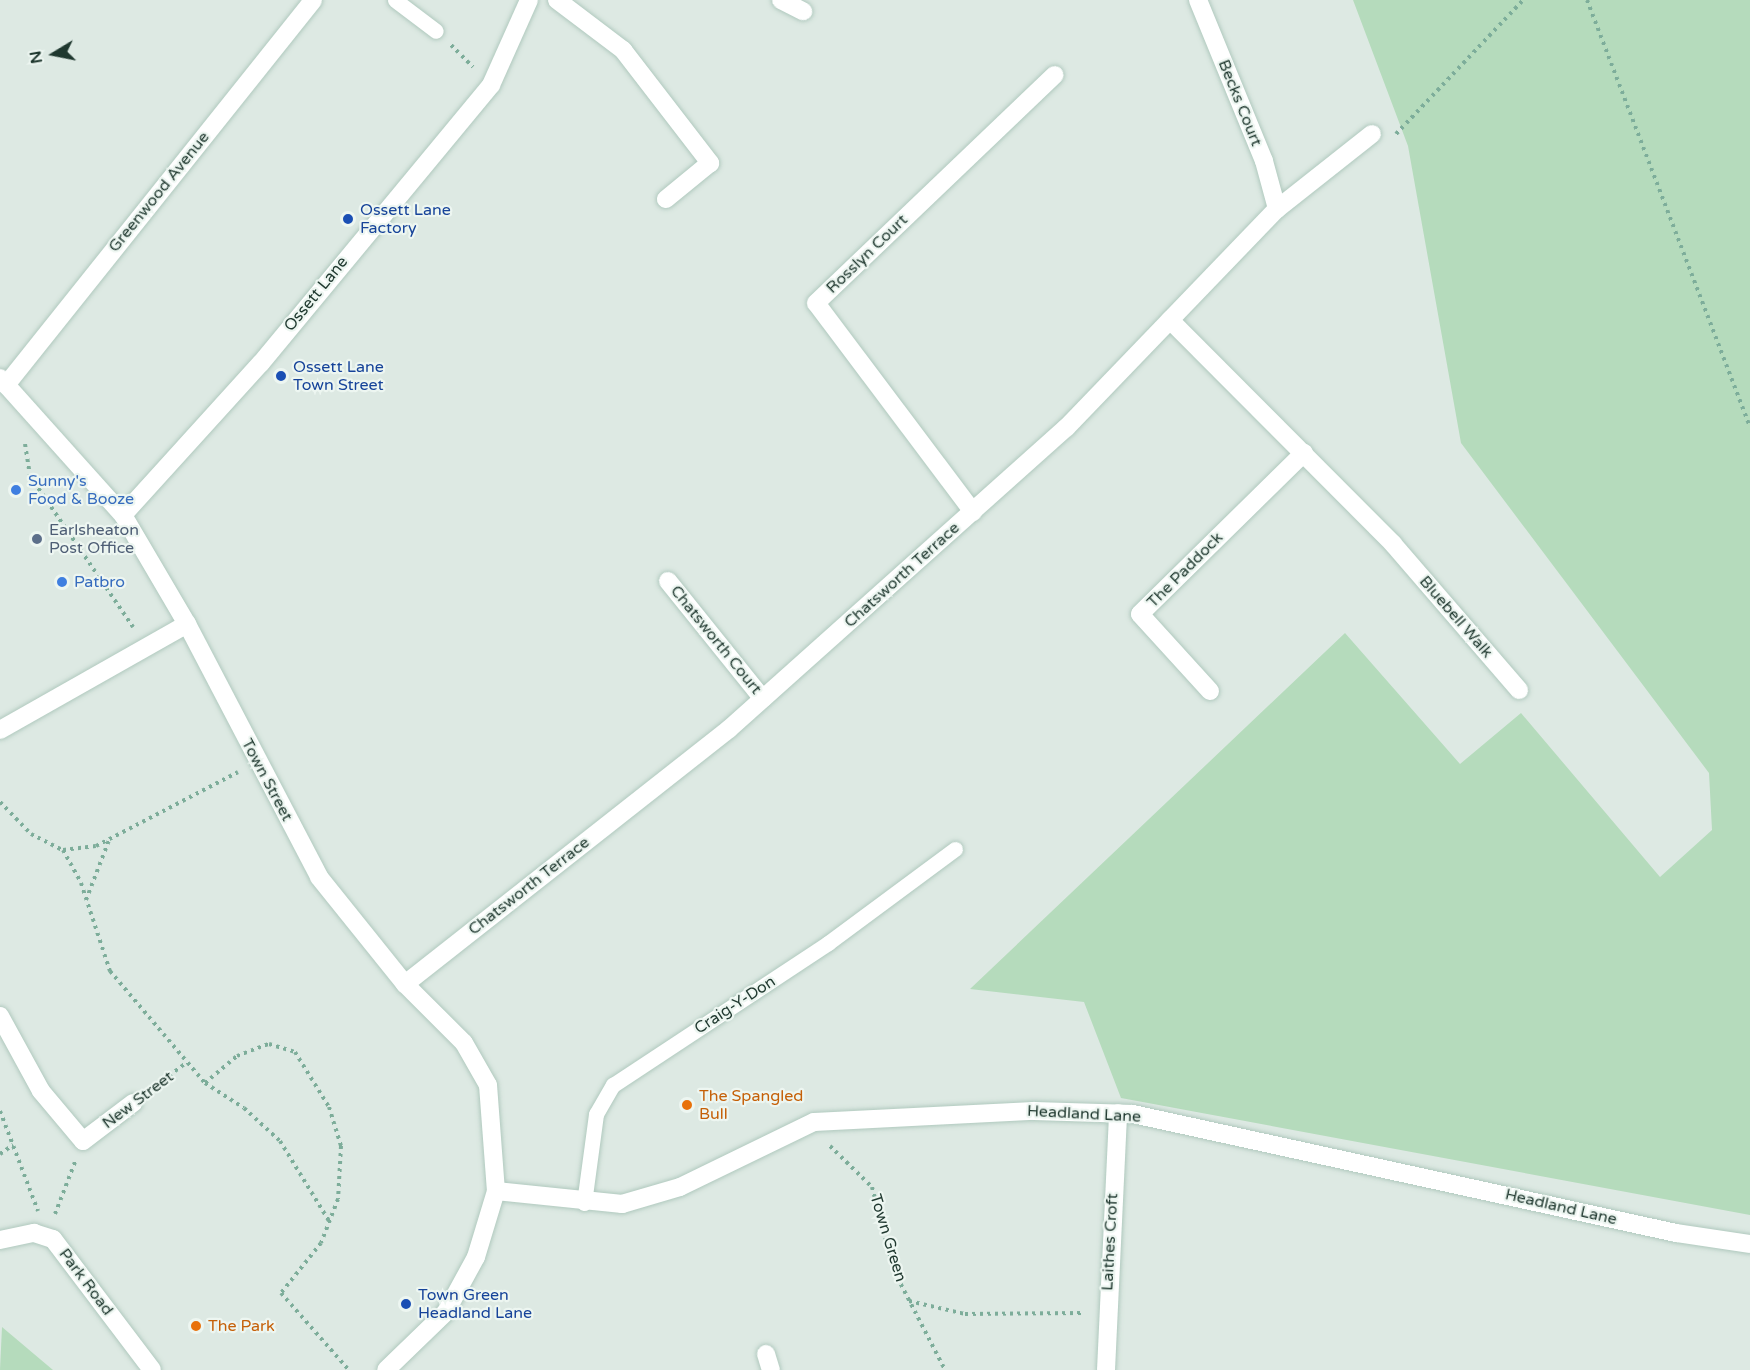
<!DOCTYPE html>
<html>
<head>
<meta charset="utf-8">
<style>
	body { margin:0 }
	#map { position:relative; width:1750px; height:1370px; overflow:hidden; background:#dde9e3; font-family:"Varela Round",sans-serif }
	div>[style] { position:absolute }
	.green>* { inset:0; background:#b5dbbc }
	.path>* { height:4px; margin-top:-2px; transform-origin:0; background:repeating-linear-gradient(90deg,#7dad9a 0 3px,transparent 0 7.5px) }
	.roads { filter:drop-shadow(0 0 2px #b0c9be) drop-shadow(0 0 2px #b0c9be) }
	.lane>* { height:15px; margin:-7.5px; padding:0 7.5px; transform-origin:7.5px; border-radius:7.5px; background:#fff }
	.street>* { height:18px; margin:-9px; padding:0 9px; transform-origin:9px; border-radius:9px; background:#fff }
	.secondary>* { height:18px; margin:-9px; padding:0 9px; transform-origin:9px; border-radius:9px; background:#fff }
	.dots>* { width:16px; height:16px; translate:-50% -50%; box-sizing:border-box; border:3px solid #edf6f1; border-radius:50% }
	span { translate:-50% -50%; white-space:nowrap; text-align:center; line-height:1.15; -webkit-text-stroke:4.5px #edf6f1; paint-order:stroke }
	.street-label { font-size:16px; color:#1f382f }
	.transit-label { font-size:16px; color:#164399 }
	.left { translate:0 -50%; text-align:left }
	.shop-label { font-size:16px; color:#366cbe }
	.service-label { font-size:16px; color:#4e5e75 }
	.food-label { font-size:16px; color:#c56008 }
	.north { position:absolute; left:24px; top:24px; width:60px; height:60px; -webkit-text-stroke:4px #edf6f1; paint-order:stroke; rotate:260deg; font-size:16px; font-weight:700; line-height:24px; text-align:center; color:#1f382f }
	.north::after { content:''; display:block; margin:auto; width:21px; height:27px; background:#1f382f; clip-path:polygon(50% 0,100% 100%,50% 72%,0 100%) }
</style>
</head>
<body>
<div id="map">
	<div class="green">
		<i style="clip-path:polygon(1353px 0,1750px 0,1750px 1215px,1121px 1098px,1084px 1002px,970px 989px,1345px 633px,1460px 764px,1521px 713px,1660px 877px,1712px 830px,1709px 773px,1461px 443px,1408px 146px)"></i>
		<i style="clip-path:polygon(2px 1327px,53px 1370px,0 1370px)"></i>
	</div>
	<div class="path">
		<i style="left:1587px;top:0;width:456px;rotate:69.1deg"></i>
		<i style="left:451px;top:45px;width:31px;rotate:45deg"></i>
		<i style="left:1396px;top:134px;width:185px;rotate:-46.5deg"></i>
		<i style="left:25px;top:444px;width:32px;rotate:81deg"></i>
		<i style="left:30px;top:476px;width:183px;rotate:55.7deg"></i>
		<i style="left:0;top:802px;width:45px;rotate:45.9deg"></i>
		<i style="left:31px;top:834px;width:36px;rotate:27deg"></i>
		<i style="left:63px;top:850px;width:38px;rotate:61deg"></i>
		<i style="left:81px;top:883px;width:93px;rotate:71.8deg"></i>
		<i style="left:110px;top:971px;width:147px;rotate:49.7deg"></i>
		<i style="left:205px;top:1083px;width:46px;rotate:32.7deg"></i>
		<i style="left:244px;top:1108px;width:49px;rotate:42.5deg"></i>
		<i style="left:280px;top:1141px;width:94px;rotate:58.5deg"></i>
		<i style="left:63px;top:850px;width:33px;rotate:-7deg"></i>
		<i style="left:96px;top:846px;width:160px;rotate:-27.5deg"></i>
		<i style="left:86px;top:900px;width:64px;rotate:-69deg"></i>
		<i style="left:205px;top:1083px;width:42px;rotate:-40.2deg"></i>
		<i style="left:237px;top:1056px;width:34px;rotate:-21deg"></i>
		<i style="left:269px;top:1044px;width:27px;rotate:17deg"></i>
		<i style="left:295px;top:1052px;width:65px;rotate:58.3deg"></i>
		<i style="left:329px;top:1107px;width:41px;rotate:72.9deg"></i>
		<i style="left:341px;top:1146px;width:53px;rotate:93.2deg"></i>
		<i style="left:338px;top:1199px;width:47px;rotate:111.1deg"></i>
		<i style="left:321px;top:1243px;width:64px;rotate:128.7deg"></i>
		<i style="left:281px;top:1293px;width:103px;rotate:48.6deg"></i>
		<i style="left:151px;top:1089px;width:44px;rotate:-36.6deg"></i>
		<i style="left:0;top:1111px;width:107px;rotate:69.2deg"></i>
		<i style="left:830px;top:1146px;width:59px;rotate:44.3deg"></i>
		<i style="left:872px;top:1187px;width:87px;rotate:75.3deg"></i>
		<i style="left:894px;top:1271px;width:111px;rotate:62.7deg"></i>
		<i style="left:0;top:1154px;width:16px;rotate:-35deg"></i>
		<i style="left:55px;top:1214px;width:56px;rotate:-69deg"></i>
		<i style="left:909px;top:1301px;width:57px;rotate:13.1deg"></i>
		<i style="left:965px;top:1314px;width:120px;rotate:-0.5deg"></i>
	</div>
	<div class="roads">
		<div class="lane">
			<i style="left:395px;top:0;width:51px;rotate:37.1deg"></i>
			<i style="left:584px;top:1203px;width:90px;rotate:-82.3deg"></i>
			<i style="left:596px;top:1114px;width:34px;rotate:-60deg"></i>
			<i style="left:613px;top:1085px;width:258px;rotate:-33.4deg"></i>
			<i style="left:828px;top:943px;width:158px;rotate:-36.5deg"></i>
		</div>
		<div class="street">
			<i style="left:557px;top:0;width:83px;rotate:37.1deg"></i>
			<i style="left:623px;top:50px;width:143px;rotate:52.4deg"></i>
			<i style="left:710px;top:163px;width:57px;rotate:140.7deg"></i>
			<i style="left:781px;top:0;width:25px;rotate:27deg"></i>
			<i style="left:1198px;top:0;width:174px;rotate:67.7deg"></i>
			<i style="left:1264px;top:161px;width:50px;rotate:74.8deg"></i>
			<i style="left:1170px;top:320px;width:316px;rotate:45.1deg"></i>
			<i style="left:1393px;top:544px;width:193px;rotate:49.2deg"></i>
			<i style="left:6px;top:385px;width:492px;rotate:-51.4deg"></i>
			<i style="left:973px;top:512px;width:261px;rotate:-126.9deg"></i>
			<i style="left:816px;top:303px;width:330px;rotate:-43.7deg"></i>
			<i style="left:668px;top:581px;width:151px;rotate:51.2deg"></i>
			<i style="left:1210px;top:691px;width:104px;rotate:-132.3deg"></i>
			<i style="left:1140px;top:614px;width:230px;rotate:-44.5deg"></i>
			<i style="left:0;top:730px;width:215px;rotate:-29.5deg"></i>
			<i style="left:405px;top:984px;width:412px;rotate:-38.2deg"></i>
			<i style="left:729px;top:729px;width:452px;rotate:-41.8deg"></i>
			<i style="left:1066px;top:428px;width:304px;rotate:-46.1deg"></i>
			<i style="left:1277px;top:209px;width:121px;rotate:-38.3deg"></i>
			<i style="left:0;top:1016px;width:85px;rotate:61.3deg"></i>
			<i style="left:41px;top:1091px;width:65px;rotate:50deg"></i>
			<i style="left:83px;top:1141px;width:63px;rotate:-37.2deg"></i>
			<i style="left:496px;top:1191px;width:127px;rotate:5.9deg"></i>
			<i style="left:622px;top:1204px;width:60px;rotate:-16.3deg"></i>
			<i style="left:680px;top:1187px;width:149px;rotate:-25.9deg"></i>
			<i style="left:814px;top:1122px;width:220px;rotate:-2.9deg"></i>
			<i style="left:1034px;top:1111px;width:99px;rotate:1.7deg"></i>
			<i style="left:1133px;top:1114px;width:556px;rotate:12.36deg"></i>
			<i style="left:1676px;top:1233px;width:75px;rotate:8.5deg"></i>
			<i style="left:0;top:1240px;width:35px;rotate:-12deg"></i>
			<i style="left:34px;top:1233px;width:20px;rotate:18deg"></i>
			<i style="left:53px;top:1239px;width:164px;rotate:52.9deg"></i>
			<i style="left:766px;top:1354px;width:17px;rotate:73deg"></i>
			<i style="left:1106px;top:1370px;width:257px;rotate:-87.3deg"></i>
		</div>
		<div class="secondary">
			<i style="left:0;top:378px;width:184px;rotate:48.1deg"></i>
			<i style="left:123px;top:515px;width:126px;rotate:59.6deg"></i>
			<i style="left:187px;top:624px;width:285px;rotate:62.4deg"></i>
			<i style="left:319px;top:877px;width:137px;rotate:51.2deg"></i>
			<i style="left:405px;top:984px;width:83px;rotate:45deg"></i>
			<i style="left:464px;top:1043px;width:48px;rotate:60.3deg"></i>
			<i style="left:488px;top:1085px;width:106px;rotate:85.7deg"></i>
			<i style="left:496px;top:1191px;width:69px;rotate:106.9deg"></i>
			<i style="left:476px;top:1257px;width:63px;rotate:118.6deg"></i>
			<i style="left:446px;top:1312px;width:83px;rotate:136deg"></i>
			<i style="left:123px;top:515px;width:205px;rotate:-47.8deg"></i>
			<i style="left:261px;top:363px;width:361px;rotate:-50.4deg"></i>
			<i style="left:491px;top:85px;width:93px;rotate:-65.9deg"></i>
		</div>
	</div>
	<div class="dots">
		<i style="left:348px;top:219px;background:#1a4fb4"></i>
		<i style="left:281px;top:376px;background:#1a4fb4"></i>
		<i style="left:16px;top:490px;background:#3f7fe0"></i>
		<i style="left:37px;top:539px;background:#5c6f8a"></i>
		<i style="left:62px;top:582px;background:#3f7fe0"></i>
		<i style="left:687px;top:1105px;background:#e8710a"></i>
		<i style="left:406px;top:1304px;background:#1a4fb4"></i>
		<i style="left:196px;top:1326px;background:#e8710a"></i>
	</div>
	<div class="street-label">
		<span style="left:1240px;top:103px;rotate:68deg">Becks Court</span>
		<span style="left:159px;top:192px;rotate:-51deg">Greenwood Avenue</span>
		<span style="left:867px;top:254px;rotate:-44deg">Rosslyn Court</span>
		<span style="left:316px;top:294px;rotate:-51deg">Ossett Lane</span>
		<span style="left:1185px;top:570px;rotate:-45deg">The Paddock</span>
		<span style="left:902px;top:575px;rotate:-42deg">Chatsworth Terrace</span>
		<span style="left:1456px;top:617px;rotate:49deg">Bluebell Walk</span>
		<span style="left:716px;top:640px;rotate:51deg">Chatsworth Court</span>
		<span style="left:267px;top:780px;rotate:62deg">Town Street</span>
		<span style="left:529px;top:886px;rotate:-38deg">Chatsworth Terrace</span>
		<span style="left:735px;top:1005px;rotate:-33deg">Craig-Y-Don</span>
		<span style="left:138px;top:1100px;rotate:-37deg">New Street</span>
		<span style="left:1084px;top:1114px;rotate:3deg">Headland Lane</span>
		<span style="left:1561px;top:1207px;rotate:13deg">Headland Lane</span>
		<span style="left:888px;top:1238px;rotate:73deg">Town Green</span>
		<span style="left:1110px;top:1242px;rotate:-87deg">Laithes Croft</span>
		<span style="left:86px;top:1282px;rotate:53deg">Park Road</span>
	</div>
	<div class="transit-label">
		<span class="left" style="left:360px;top:219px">Ossett Lane<br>Factory</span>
		<span class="left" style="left:293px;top:376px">Ossett Lane<br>Town Street</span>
		<span class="left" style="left:418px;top:1304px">Town Green<br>Headland Lane</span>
	</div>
	<div class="shop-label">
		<span class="left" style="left:28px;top:490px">Sunny's<br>Food &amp; Booze</span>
		<span class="left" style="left:74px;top:582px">Patbro</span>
	</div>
	<div class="service-label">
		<span class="left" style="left:49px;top:539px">Earlsheaton<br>Post Office</span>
	</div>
	<div class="food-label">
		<span class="left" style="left:699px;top:1105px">The Spangled<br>Bull</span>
		<span class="left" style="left:208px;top:1326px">The Park</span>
	</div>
	<div class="north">N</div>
</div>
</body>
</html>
